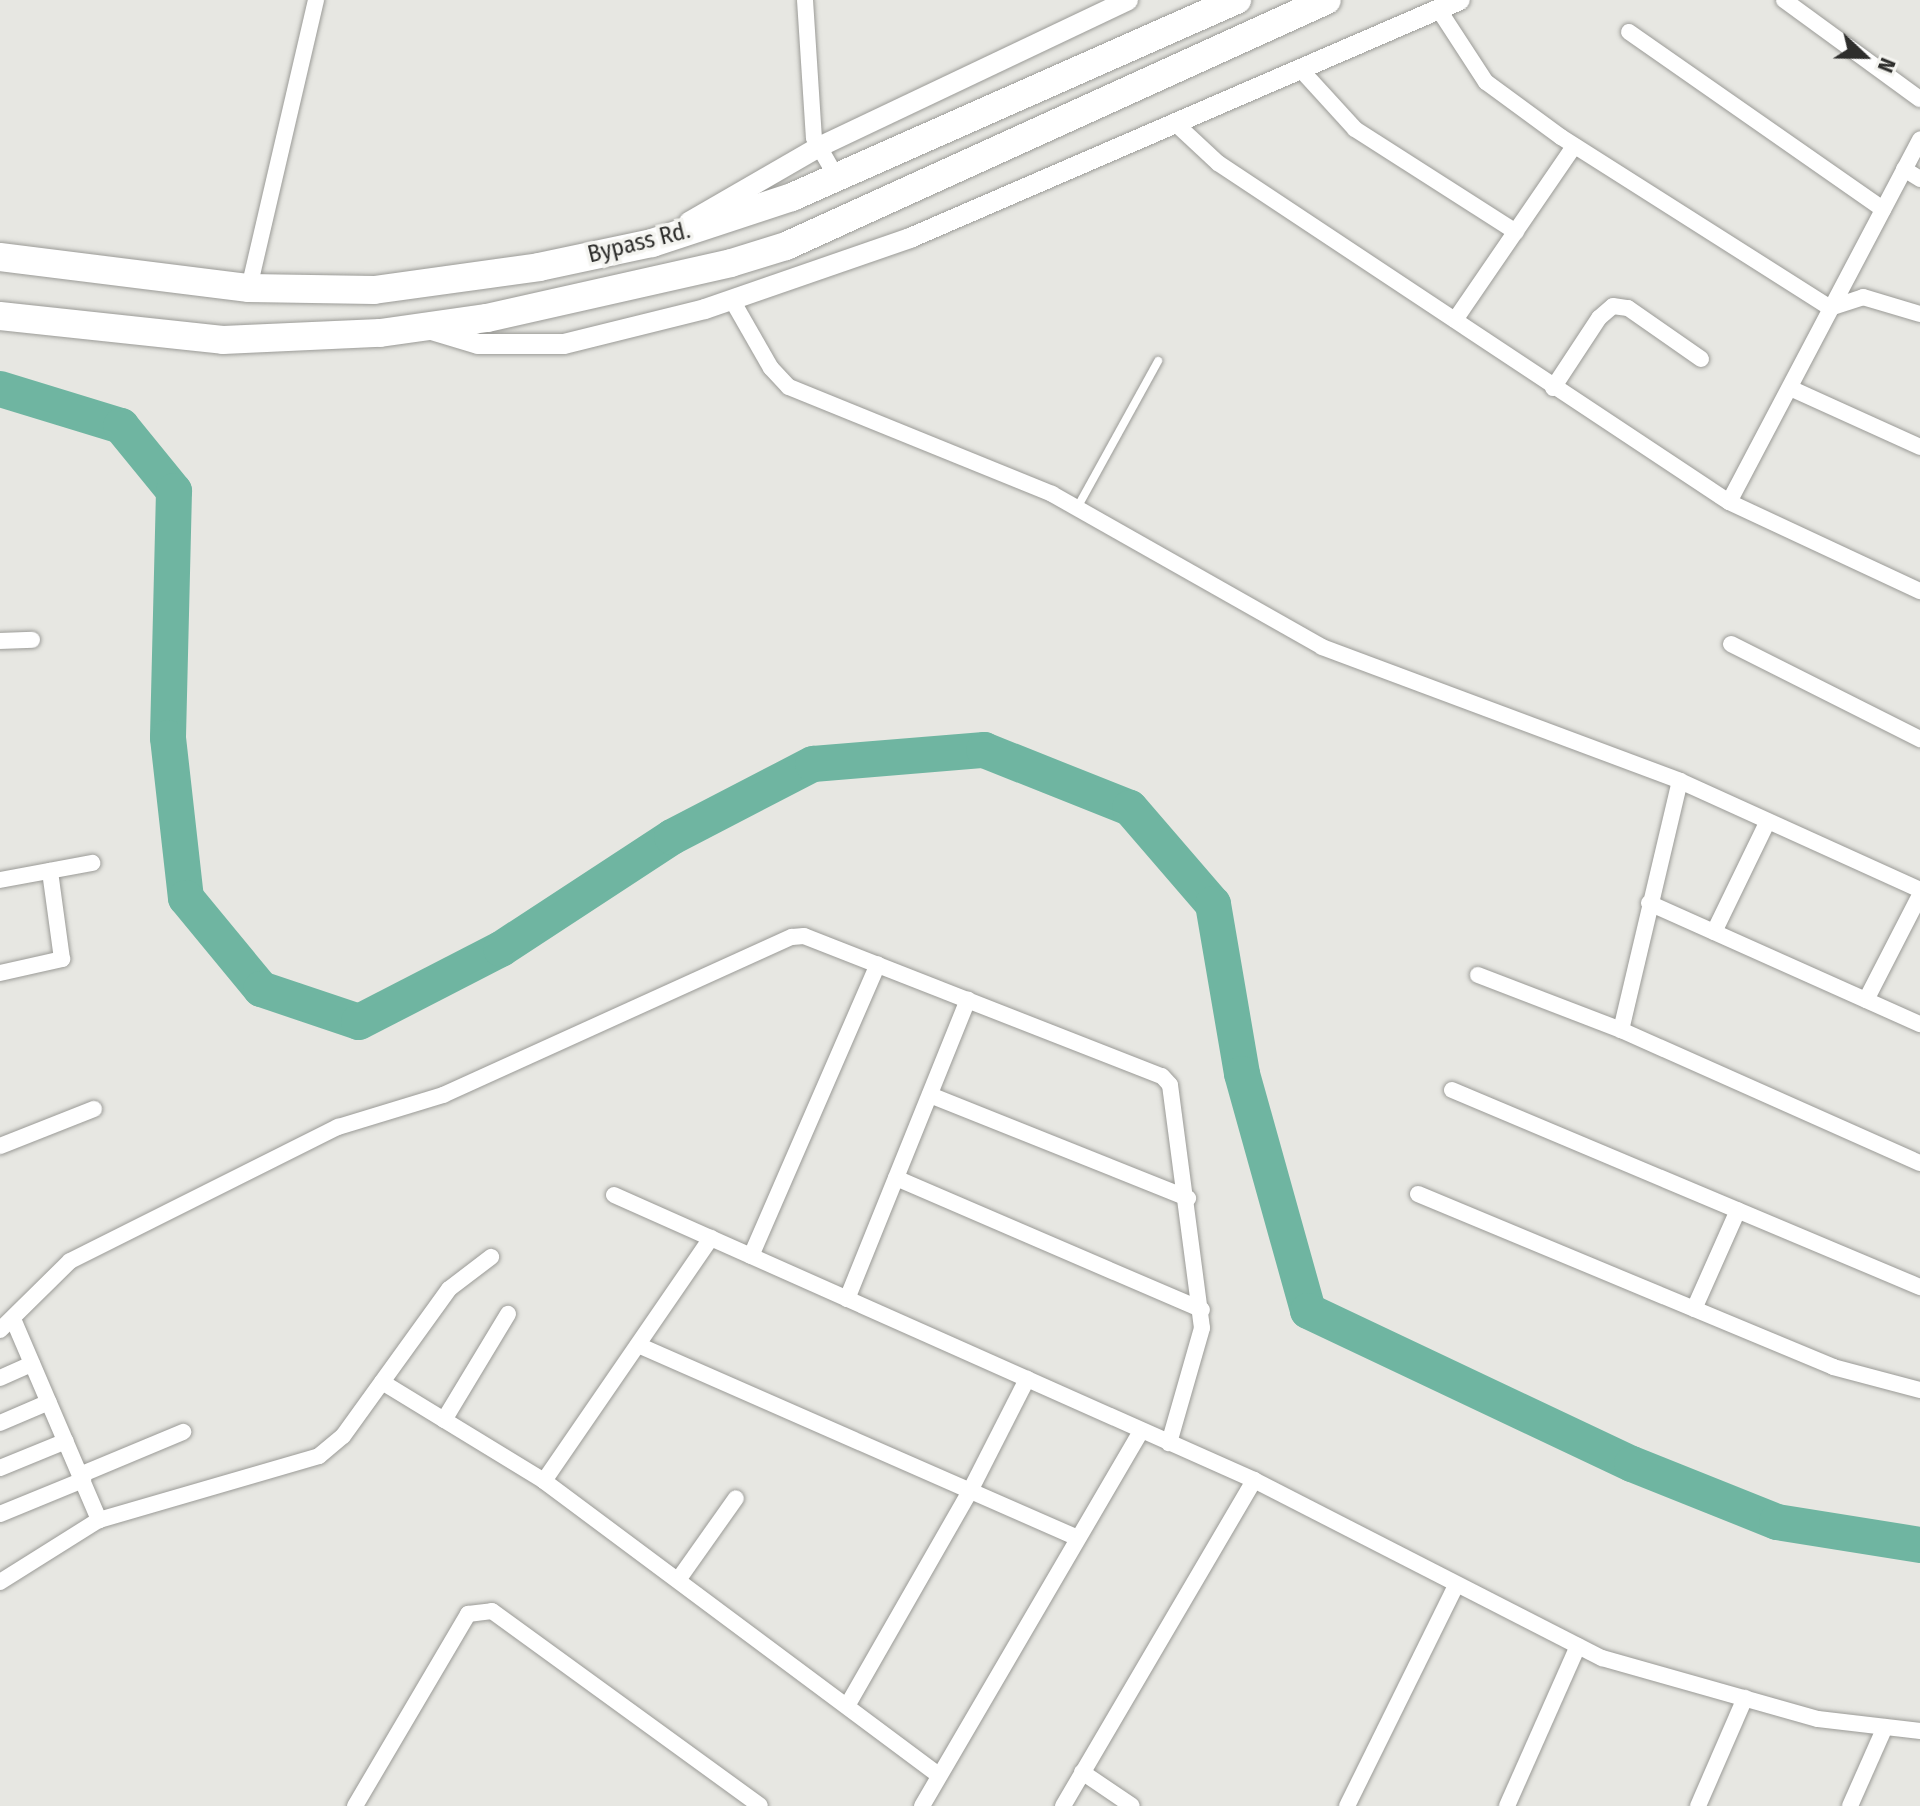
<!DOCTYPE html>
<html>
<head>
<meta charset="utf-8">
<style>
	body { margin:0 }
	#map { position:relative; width:1920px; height:1806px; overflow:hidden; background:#e7e7e2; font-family:"Fira Sans Condensed",sans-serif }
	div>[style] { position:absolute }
	.river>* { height:36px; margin:-18px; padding:0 18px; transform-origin:18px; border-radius:18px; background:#6fb5a1 }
	.roads { filter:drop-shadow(0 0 2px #9b9b97) drop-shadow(0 0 2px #9b9b97) }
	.service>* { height:8px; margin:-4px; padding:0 4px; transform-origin:4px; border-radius:4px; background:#fff }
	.minor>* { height:16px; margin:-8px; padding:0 8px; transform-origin:8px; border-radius:8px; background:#fff }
	.tertiary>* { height:20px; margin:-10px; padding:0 10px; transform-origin:10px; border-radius:10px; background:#fff }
	.trunk>* { height:28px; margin:-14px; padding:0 14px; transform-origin:14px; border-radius:14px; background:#fff }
	span { translate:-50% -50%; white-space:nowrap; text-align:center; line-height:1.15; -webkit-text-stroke:7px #f4f4f0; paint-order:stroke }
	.street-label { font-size:24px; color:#2e2e2c }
	.north { position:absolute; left:1824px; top:16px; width:80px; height:80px; -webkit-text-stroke:6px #f4f4f0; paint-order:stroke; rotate:112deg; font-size:22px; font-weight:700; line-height:32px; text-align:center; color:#2e2e2c }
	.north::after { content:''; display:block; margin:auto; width:28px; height:36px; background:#2e2e2c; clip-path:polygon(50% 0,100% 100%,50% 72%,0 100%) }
</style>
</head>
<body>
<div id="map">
	<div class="river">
		<i style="left:0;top:389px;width:127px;rotate:17deg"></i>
		<i style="left:121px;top:426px;width:84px;rotate:50.8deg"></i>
		<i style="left:174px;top:491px;width:247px;rotate:91.4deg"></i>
		<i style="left:168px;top:738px;width:161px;rotate:83.6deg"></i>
		<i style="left:186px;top:898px;width:118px;rotate:50.5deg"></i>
		<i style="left:261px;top:989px;width:103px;rotate:18.6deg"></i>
		<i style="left:359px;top:1022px;width:160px;rotate:-27.2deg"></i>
		<i style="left:501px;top:949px;width:204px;rotate:-33.2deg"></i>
		<i style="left:672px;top:837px;width:159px;rotate:-27.4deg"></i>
		<i style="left:813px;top:764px;width:172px;rotate:-4.7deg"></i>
		<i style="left:984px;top:750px;width:157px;rotate:21.7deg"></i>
		<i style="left:1130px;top:808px;width:127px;rotate:49.2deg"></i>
		<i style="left:1213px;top:904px;width:172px;rotate:80.3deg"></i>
		<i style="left:1242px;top:1074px;width:246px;rotate:74.4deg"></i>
		<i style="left:1308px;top:1311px;width:358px;rotate:25.3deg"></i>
		<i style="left:1632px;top:1464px;width:156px;rotate:21.8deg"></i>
		<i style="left:1777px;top:1522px;width:145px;rotate:9.1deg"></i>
	</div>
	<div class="roads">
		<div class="service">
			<i style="left:1077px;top:508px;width:168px;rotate:-61.1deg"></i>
		</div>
		<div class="minor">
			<i style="left:805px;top:0;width:138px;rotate:86.3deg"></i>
			<i style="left:814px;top:138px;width:46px;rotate:60.1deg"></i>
			<i style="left:1784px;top:0;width:168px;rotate:36.1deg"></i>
			<i style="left:1439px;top:10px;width:86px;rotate:56.9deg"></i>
			<i style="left:1486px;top:82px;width:93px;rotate:36.3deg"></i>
			<i style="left:1561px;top:137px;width:319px;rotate:32.4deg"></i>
			<i style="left:1830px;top:308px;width:35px;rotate:-18deg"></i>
			<i style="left:1863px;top:297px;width:59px;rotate:16.6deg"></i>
			<i style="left:1629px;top:32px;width:310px;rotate:34.9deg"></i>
			<i style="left:1303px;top:72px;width:77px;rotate:47.6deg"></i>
			<i style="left:1355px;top:129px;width:191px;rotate:32.6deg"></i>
			<i style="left:1174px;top:122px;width:60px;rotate:43deg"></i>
			<i style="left:1218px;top:163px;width:613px;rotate:33.56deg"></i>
			<i style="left:1729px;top:502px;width:211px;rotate:25deg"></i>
			<i style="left:1904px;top:169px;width:19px;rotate:32deg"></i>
			<i style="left:249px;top:288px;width:296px;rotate:-76.9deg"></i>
			<i style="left:732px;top:300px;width:78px;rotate:60.2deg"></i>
			<i style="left:771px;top:368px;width:26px;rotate:47deg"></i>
			<i style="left:789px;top:387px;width:284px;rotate:22.1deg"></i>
			<i style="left:1052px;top:494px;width:310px;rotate:29.5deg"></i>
			<i style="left:1322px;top:647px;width:382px;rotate:20.5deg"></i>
			<i style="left:1680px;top:781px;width:264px;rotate:24.4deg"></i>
			<i style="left:1455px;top:320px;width:211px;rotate:-55.6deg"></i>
			<i style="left:1553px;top:388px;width:84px;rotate:-56.7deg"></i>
			<i style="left:1599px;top:318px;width:18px;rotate:-41deg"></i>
			<i style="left:1613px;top:306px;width:15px;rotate:8deg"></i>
			<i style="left:1628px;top:308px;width:89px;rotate:34.9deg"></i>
			<i style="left:1790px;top:388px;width:143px;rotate:24.4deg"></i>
			<i style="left:1729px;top:502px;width:410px;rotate:-62.2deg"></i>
			<i style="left:0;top:641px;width:32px;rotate:-2deg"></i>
			<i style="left:1731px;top:644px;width:212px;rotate:26.7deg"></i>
			<i style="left:0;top:880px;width:94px;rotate:-10.5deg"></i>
			<i style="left:1649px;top:903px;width:297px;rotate:24.1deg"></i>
			<i style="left:1714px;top:932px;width:123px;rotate:-64.1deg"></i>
			<i style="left:0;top:973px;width:64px;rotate:-12.7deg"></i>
			<i style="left:62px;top:959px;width:89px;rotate:-97.8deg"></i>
			<i style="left:1478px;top:975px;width:153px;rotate:21deg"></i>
			<i style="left:1621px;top:1030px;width:327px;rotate:24deg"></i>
			<i style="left:1866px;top:1000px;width:118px;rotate:-62.8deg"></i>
			<i style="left:1621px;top:1030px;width:256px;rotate:-76.7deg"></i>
			<i style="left:1452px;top:1090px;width:508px;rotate:22.83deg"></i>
			<i style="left:930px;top:1095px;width:278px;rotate:21.8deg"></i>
			<i style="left:0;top:1146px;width:101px;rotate:-21.5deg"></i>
			<i style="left:896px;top:1178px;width:333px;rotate:23.3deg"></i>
			<i style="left:1418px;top:1194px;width:450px;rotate:22.6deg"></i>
			<i style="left:1833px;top:1367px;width:90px;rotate:14.8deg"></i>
			<i style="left:614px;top:1195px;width:701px;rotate:24deg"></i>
			<i style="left:751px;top:1256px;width:318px;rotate:-66.5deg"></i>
			<i style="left:847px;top:1299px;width:323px;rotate:-68deg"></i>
			<i style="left:1694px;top:1309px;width:108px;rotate:-66deg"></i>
			<i style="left:13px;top:1319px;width:219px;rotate:66.8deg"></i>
			<i style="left:0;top:1330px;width:98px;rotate:-44.6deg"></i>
			<i style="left:70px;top:1261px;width:300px;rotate:-26.6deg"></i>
			<i style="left:338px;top:1127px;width:110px;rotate:-16.9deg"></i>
			<i style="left:443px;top:1095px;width:383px;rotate:-24.4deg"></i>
			<i style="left:792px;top:937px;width:12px;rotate:-5deg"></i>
			<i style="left:804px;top:936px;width:384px;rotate:21.4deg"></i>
			<i style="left:1162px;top:1076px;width:12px;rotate:48deg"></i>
			<i style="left:1170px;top:1085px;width:245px;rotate:82.5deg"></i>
			<i style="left:1202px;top:1328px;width:120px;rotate:106deg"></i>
			<i style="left:638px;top:1345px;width:480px;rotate:23.7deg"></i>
			<i style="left:0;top:1378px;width:35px;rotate:-24deg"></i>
			<i style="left:382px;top:1382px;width:190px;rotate:31.4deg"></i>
			<i style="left:544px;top:1481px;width:492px;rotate:36.7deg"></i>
			<i style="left:444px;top:1420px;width:124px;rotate:-58.9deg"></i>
			<i style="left:0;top:1423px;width:53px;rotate:-23.2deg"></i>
			<i style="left:0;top:1468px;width:71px;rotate:-22.2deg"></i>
			<i style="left:80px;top:1475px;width:112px;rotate:-22.7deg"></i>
			<i style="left:544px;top:1481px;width:295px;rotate:-55.5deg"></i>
			<i style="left:0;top:1514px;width:90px;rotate:-22.3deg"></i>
			<i style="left:678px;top:1580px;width:100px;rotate:-54.7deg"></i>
			<i style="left:0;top:1582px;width:117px;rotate:-32.1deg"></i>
			<i style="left:99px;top:1520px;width:229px;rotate:-16.2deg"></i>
			<i style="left:319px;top:1456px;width:31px;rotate:-40deg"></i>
			<i style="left:343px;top:1436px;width:181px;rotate:-54.2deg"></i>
			<i style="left:449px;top:1289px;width:53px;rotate:-37.3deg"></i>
			<i style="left:847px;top:1706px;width:248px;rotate:-60.2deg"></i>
			<i style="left:970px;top:1491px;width:126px;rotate:-63deg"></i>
			<i style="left:1082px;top:1772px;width:60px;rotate:34.2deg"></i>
			<i style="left:355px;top:1806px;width:223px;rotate:-59.5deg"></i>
			<i style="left:468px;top:1614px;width:24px;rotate:-7deg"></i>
			<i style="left:492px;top:1611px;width:331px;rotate:36deg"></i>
			<i style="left:922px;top:1806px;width:434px;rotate:-59.7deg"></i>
			<i style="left:1063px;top:1806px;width:378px;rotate:-59.6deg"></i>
			<i style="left:1254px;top:1480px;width:391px;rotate:27.1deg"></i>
			<i style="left:1602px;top:1658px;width:224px;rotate:15.8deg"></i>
			<i style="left:1818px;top:1719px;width:103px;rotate:6.7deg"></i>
			<i style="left:1347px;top:1806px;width:246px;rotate:-63.7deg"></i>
			<i style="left:1507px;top:1806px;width:175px;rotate:-66.1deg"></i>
			<i style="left:1698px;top:1806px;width:118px;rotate:-66.5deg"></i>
			<i style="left:1850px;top:1806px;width:86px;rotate:-66.1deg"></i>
		</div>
		<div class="tertiary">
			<i style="left:689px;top:222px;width:150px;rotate:-30deg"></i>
			<i style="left:819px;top:147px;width:342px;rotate:-25.4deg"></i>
			<i style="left:428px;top:329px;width:52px;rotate:16.7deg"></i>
			<i style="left:478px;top:344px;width:86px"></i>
			<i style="left:564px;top:344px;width:145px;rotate:-13.9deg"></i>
			<i style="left:705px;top:309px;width:217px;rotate:-19.1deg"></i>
			<i style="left:910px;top:238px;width:599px;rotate:-23.4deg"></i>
		</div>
		<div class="trunk">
			<i style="left:0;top:257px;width:251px;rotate:7.1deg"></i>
			<i style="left:249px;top:288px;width:125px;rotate:0.9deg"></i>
			<i style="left:374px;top:290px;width:167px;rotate:-7.9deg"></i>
			<i style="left:539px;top:267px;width:116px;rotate:-12deg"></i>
			<i style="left:652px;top:243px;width:147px;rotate:-18.2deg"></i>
			<i style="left:792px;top:197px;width:487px;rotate:-23.9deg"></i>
			<i style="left:0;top:316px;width:224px;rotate:6.1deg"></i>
			<i style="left:223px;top:340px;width:157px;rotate:-2.6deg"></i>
			<i style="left:380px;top:333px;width:108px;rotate:-8deg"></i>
			<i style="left:487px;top:318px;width:250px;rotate:-12.7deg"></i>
			<i style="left:731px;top:263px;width:58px;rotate:-17.2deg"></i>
			<i style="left:786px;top:246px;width:594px;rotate:-24.45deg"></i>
		</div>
	</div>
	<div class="street-label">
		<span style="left:639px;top:243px;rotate:-14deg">Bypass Rd.</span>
	</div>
	<div class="north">N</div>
</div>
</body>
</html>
